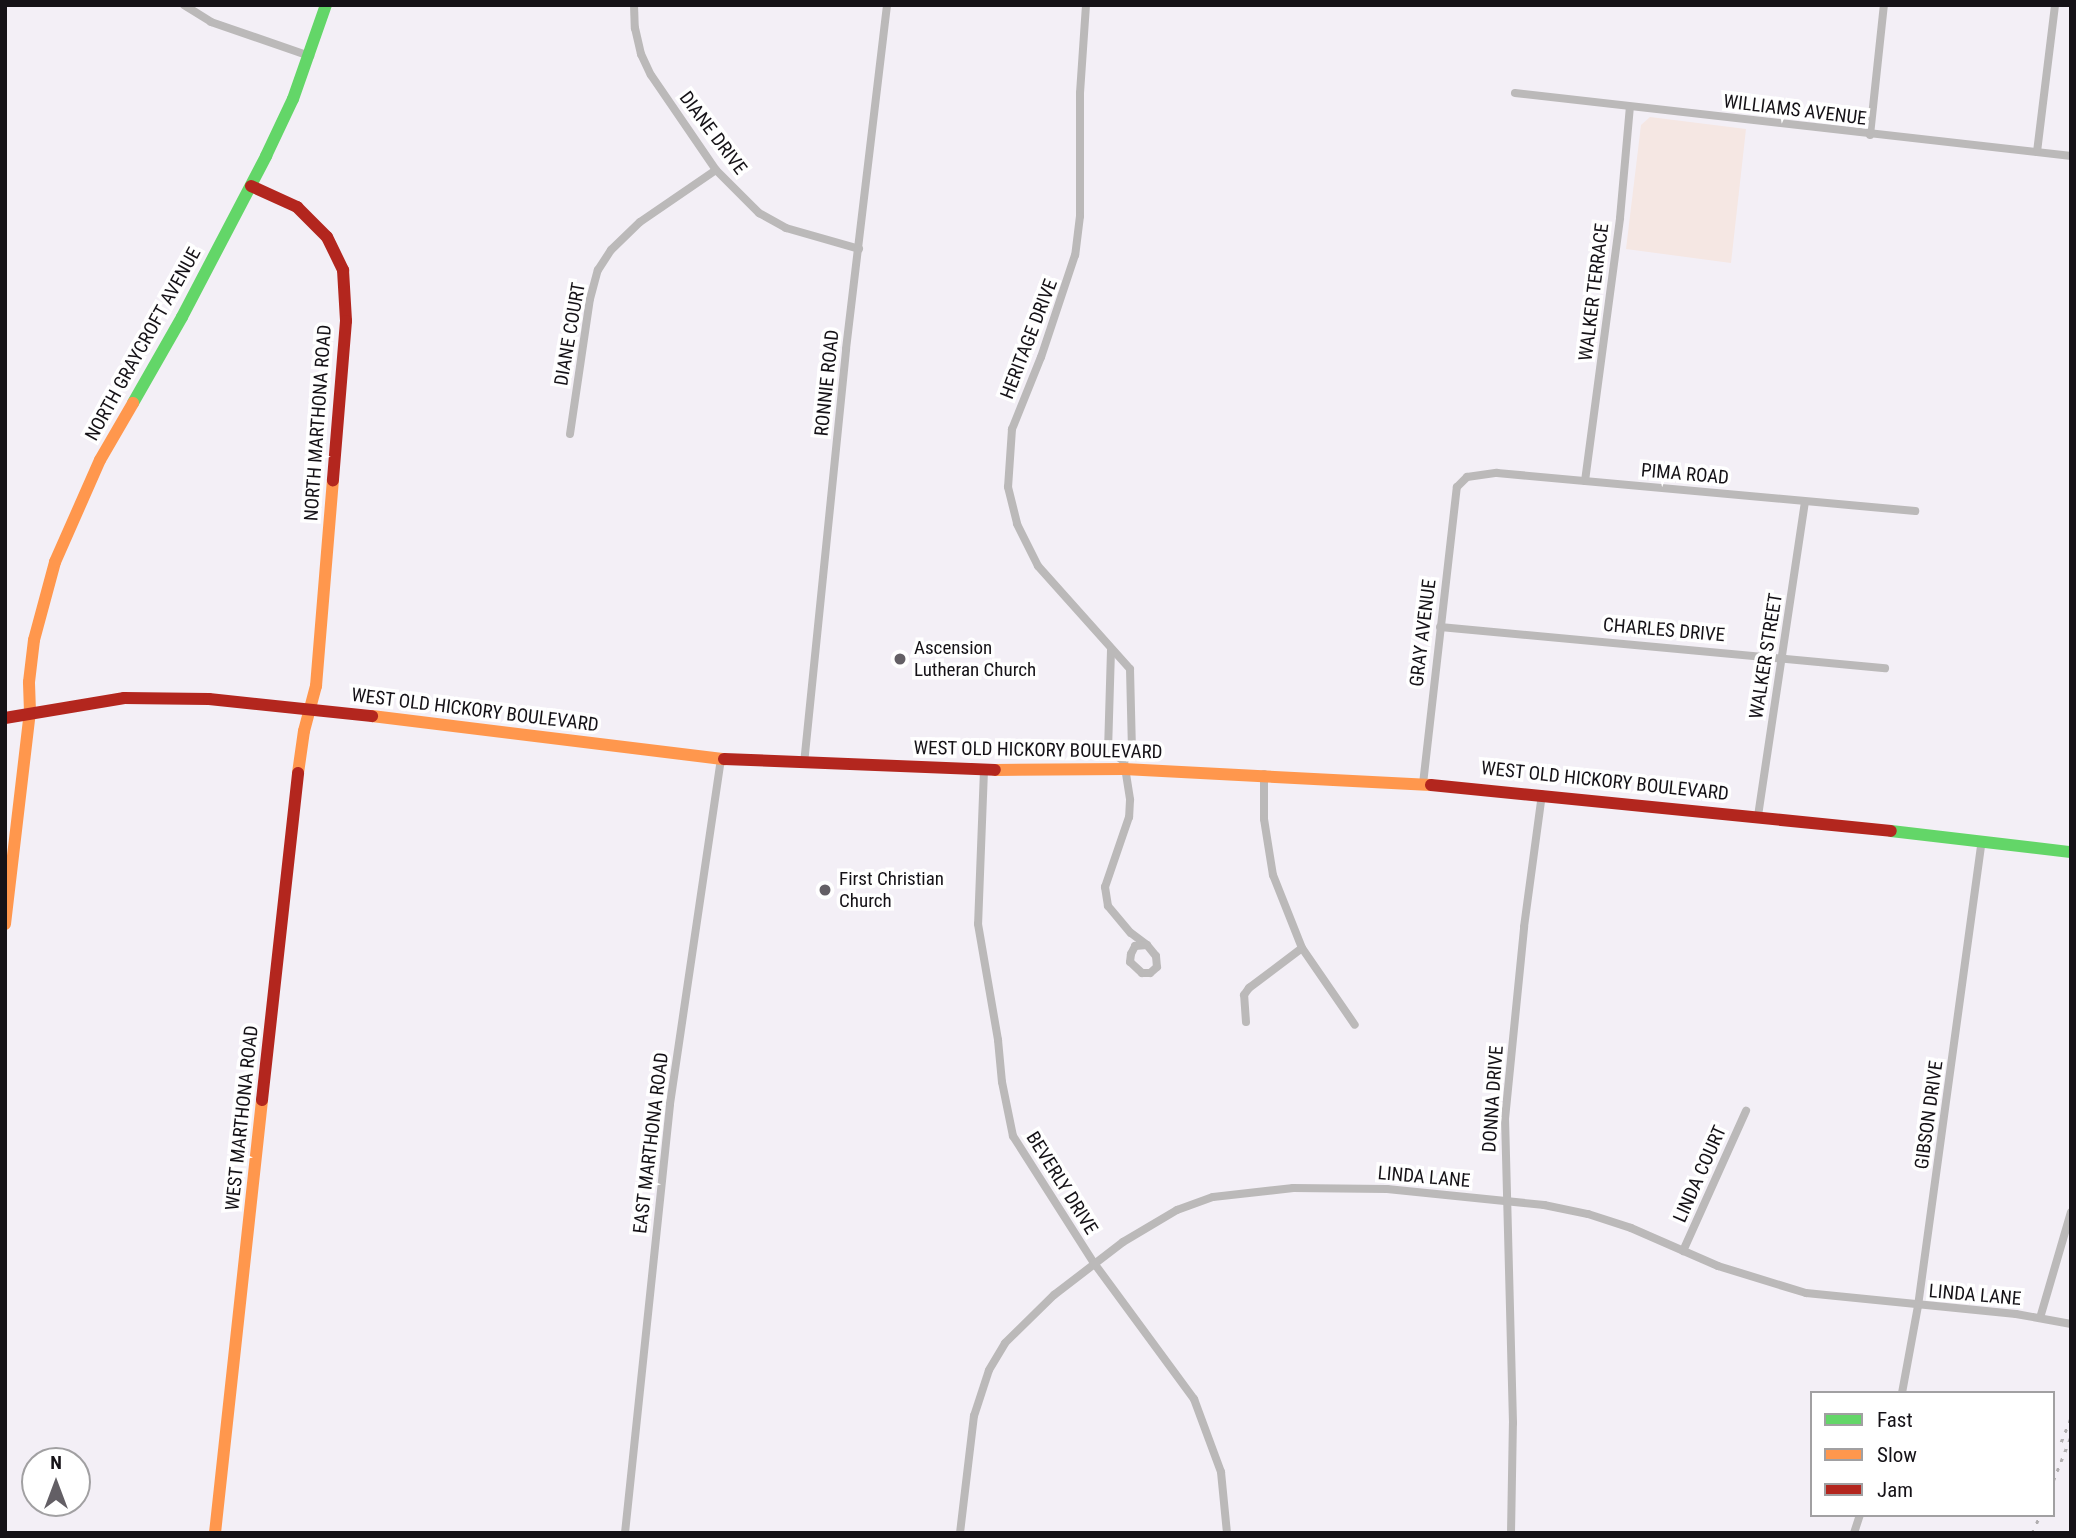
<!DOCTYPE html>
<html>
<head>
<meta charset="utf-8">
<style>
	body { margin:0 }
	#map { position:relative; width:2076px; height:1538px; overflow:hidden; background:#f3eff6; font-family:"Roboto Condensed",sans-serif }
	div>[style] { position:absolute }
	.commercial>* { inset:0; background:#f5e7e3 }
	.street>* { height:8px; margin:-4px; padding:0 4px; transform-origin:4px; border-radius:4px; background:#bbb9b9 }
	.fast>* { height:12px; margin:-6px; padding:0 6px; transform-origin:6px; border-radius:6px; background:#63d668 }
	.slow>* { height:12px; margin:-6px; padding:0 6px; transform-origin:6px; border-radius:6px; background:#ff974d }
	.jam>* { height:12px; margin:-6px; padding:0 6px; transform-origin:6px; border-radius:6px; background:#b3261e }
	.rail>* { height:2.5px; margin-top:-1.25px; transform-origin:0; background:repeating-linear-gradient(90deg,#b1aeb0 0 3.5px,transparent 0 10.5px) }
	.dots>* { width:19px; height:19px; translate:-50% -50%; box-sizing:border-box; border:4px solid #fff; border-radius:50% }
	span { translate:-50% -50%; white-space:nowrap; text-align:center; line-height:1.15; -webkit-text-stroke:7px #fff; paint-order:stroke }
	.street-label { font-size:19px; color:#151217 }
	.poi-label { font-size:19px; color:#151217 }
	.left { translate:0 -50%; text-align:left }
	.frame { position:absolute; inset:0; border:7px solid #151217; pointer-events:none }
	.legend { position:absolute; left:1810px; top:1391px; width:245px; height:126px; box-sizing:border-box; background:#fff; border:2px solid #a1a0a2; margin:0; padding:9px 12px; list-style:none; font-size:21px; color:#151217 }
	.legend li { display:flex; align-items:center; gap:14px; height:35px }
	.legend b { width:35px; border:2px solid #a1a0a2 }
	.north { position:absolute; left:21px; top:1447px; width:70px; height:70px; box-sizing:border-box; background:#fff; border:2px solid #a1a0a2; border-radius:50%; rotate:0deg; font-size:19px; font-weight:700; line-height:28px; text-align:center; color:#151217 }
	.north::after { content:''; display:block; margin:auto; width:24px; height:32px; background:#635f65; clip-path:polygon(50% 0,100% 100%,50% 72%,0 100%) }
</style>
</head>
<body>
<div id="map">
	<div class="commercial">
		<i style="clip-path:polygon(1650px 117px,1746px 129px,1731px 263px,1626px 249px,1641px 125px)"></i>
	</div>
	<div class="street">
		<i style="left:184px;top:5px;width:32px;rotate:32deg"></i>
		<i style="left:211px;top:22px;width:105px;rotate:19deg"></i>
		<i style="left:634px;top:5px;width:23px;rotate:88deg"></i>
		<i style="left:635px;top:28px;width:27px;rotate:77deg"></i>
		<i style="left:641px;top:54px;width:23px;rotate:65deg"></i>
		<i style="left:651px;top:75px;width:115px;rotate:55.6deg"></i>
		<i style="left:716px;top:170px;width:61px;rotate:45deg"></i>
		<i style="left:759px;top:213px;width:31px;rotate:29deg"></i>
		<i style="left:786px;top:228px;width:76px;rotate:16deg"></i>
		<i style="left:1086px;top:5px;width:88px;rotate:93.9deg"></i>
		<i style="left:1080px;top:93px;width:123px;rotate:90deg"></i>
		<i style="left:1080px;top:216px;width:39px;rotate:97deg"></i>
		<i style="left:1075px;top:255px;width:108px;rotate:108.4deg"></i>
		<i style="left:1041px;top:357px;width:78px;rotate:111.9deg"></i>
		<i style="left:1012px;top:429px;width:58px;rotate:93.9deg"></i>
		<i style="left:1008px;top:487px;width:38px;rotate:76deg"></i>
		<i style="left:1017px;top:524px;width:47px;rotate:63.4deg"></i>
		<i style="left:1038px;top:566px;width:138px;rotate:48.2deg"></i>
		<i style="left:1130px;top:669px;width:82px;rotate:88.6deg"></i>
		<i style="left:1132px;top:751px;width:13px;rotate:129deg"></i>
		<i style="left:1124px;top:761px;width:39px;rotate:81deg"></i>
		<i style="left:1130px;top:800px;width:17px;rotate:93deg"></i>
		<i style="left:1129px;top:817px;width:74px;rotate:108.9deg"></i>
		<i style="left:1105px;top:887px;width:19px;rotate:81deg"></i>
		<i style="left:1108px;top:906px;width:35px;rotate:50deg"></i>
		<i style="left:1131px;top:933px;width:20px;rotate:37deg"></i>
		<i style="left:1147px;top:945px;width:14px;rotate:51deg"></i>
		<i style="left:1156px;top:956px;width:11px;rotate:85deg"></i>
		<i style="left:1157px;top:967px;width:9px;rotate:139deg"></i>
		<i style="left:1150px;top:973px;width:8px;rotate:180deg"></i>
		<i style="left:1142px;top:973px;width:16px;rotate:-137deg"></i>
		<i style="left:1130px;top:962px;width:8px;rotate:-83deg"></i>
		<i style="left:1131px;top:954px;width:9px;rotate:-63deg"></i>
		<i style="left:1135px;top:946px;width:12px;rotate:-5deg"></i>
		<i style="left:1515px;top:93px;width:560px;rotate:6.46deg"></i>
		<i style="left:1870px;top:135px;width:131px;rotate:-83.9deg"></i>
		<i style="left:2037px;top:152px;width:148px;rotate:-83deg"></i>
		<i style="left:570px;top:434px;width:136px;rotate:-81.6deg"></i>
		<i style="left:590px;top:299px;width:30px;rotate:-75deg"></i>
		<i style="left:598px;top:270px;width:24px;rotate:-57deg"></i>
		<i style="left:611px;top:250px;width:40px;rotate:-44deg"></i>
		<i style="left:640px;top:222px;width:92px;rotate:-34.4deg"></i>
		<i style="left:1585px;top:481px;width:265px;rotate:-82.4deg"></i>
		<i style="left:1620px;top:218px;width:111px;rotate:-84.9deg"></i>
		<i style="left:1440px;top:627px;width:447px;rotate:5.3deg"></i>
		<i style="left:1111px;top:650px;width:100px;rotate:91.7deg"></i>
		<i style="left:1108px;top:750px;width:19px;rotate:35deg"></i>
		<i style="left:804px;top:764px;width:417px;rotate:-84.2deg"></i>
		<i style="left:846px;top:349px;width:346px;rotate:-83.2deg"></i>
		<i style="left:984px;top:770px;width:154px;rotate:92.2deg"></i>
		<i style="left:978px;top:924px;width:118px;rotate:80.2deg"></i>
		<i style="left:998px;top:1040px;width:42px;rotate:84.6deg"></i>
		<i style="left:1002px;top:1082px;width:55px;rotate:78.5deg"></i>
		<i style="left:1013px;top:1136px;width:151px;rotate:57.5deg"></i>
		<i style="left:1094px;top:1263px;width:169px;rotate:53.7deg"></i>
		<i style="left:1194px;top:1399px;width:78px;rotate:69.7deg"></i>
		<i style="left:1221px;top:1472px;width:61px;rotate:84.4deg"></i>
		<i style="left:1264px;top:774px;width:45px;rotate:90deg"></i>
		<i style="left:1264px;top:819px;width:57px;rotate:80.9deg"></i>
		<i style="left:1273px;top:875px;width:79px;rotate:68.3deg"></i>
		<i style="left:1302px;top:948px;width:93px;rotate:55.5deg"></i>
		<i style="left:1423px;top:784px;width:299px;rotate:-83.5deg"></i>
		<i style="left:1457px;top:487px;width:14px;rotate:-45deg"></i>
		<i style="left:1467px;top:477px;width:30px;rotate:-8deg"></i>
		<i style="left:1497px;top:473px;width:420px;rotate:5.2deg"></i>
		<i style="left:1758px;top:816px;width:317px;rotate:-81.5deg"></i>
		<i style="left:1246px;top:1022px;width:27px;rotate:-94deg"></i>
		<i style="left:1244px;top:995px;width:9px;rotate:-54deg"></i>
		<i style="left:1249px;top:988px;width:66px;rotate:-37deg"></i>
		<i style="left:1683px;top:1251px;width:154px;rotate:-65.8deg"></i>
		<i style="left:2040px;top:1318px;width:110px;rotate:-73.7deg"></i>
		<i style="left:1902px;top:1393px;width:88px;rotate:-79.6deg"></i>
		<i style="left:1918px;top:1306px;width:469px;rotate:-82.2deg"></i>
		<i style="left:625px;top:1533px;width:431px;rotate:-84deg"></i>
		<i style="left:670px;top:1104px;width:349px;rotate:-81.6deg"></i>
		<i style="left:960px;top:1533px;width:118px;rotate:-83.2deg"></i>
		<i style="left:974px;top:1416px;width:48px;rotate:-71.9deg"></i>
		<i style="left:989px;top:1370px;width:31px;rotate:-59deg"></i>
		<i style="left:1005px;top:1343px;width:69px;rotate:-44.4deg"></i>
		<i style="left:1054px;top:1295px;width:87px;rotate:-37.5deg"></i>
		<i style="left:1123px;top:1242px;width:63px;rotate:-30.7deg"></i>
		<i style="left:1177px;top:1210px;width:38px;rotate:-20deg"></i>
		<i style="left:1213px;top:1197px;width:81px;rotate:-6.4deg"></i>
		<i style="left:1293px;top:1188px;width:94px;rotate:0.6deg"></i>
		<i style="left:1387px;top:1189px;width:158px;rotate:5.8deg"></i>
		<i style="left:1544px;top:1205px;width:45px;rotate:11.6deg"></i>
		<i style="left:1588px;top:1214px;width:45px;rotate:18deg"></i>
		<i style="left:1631px;top:1228px;width:95px;rotate:23.6deg"></i>
		<i style="left:1718px;top:1266px;width:92px;rotate:17.1deg"></i>
		<i style="left:1806px;top:1293px;width:211px;rotate:5.7deg"></i>
		<i style="left:2016px;top:1314px;width:56px;rotate:10.3deg"></i>
		<i style="left:1511px;top:1533px;width:110px;rotate:-89deg"></i>
		<i style="left:1513px;top:1423px;width:304px;rotate:-91.5deg"></i>
		<i style="left:1505px;top:1119px;width:193px;rotate:-84.3deg"></i>
		<i style="left:1524px;top:927px;width:134px;rotate:-82.3deg"></i>
		<i style="left:1854px;top:1533px;width:19px;rotate:-72deg"></i>
	</div>
	<div class="fast">
		<i style="left:133px;top:403px;width:99px;rotate:-60.3deg"></i>
		<i style="left:182px;top:317px;width:182px;rotate:-62.4deg"></i>
		<i style="left:266px;top:156px;width:63px;rotate:-64.7deg"></i>
		<i style="left:293px;top:99px;width:100px;rotate:-70.7deg"></i>
		<i style="left:1891px;top:831px;width:181px;rotate:6.7deg"></i>
	</div>
	<div class="slow">
		<i style="left:372px;top:716px;width:355px;rotate:7deg"></i>
		<i style="left:995px;top:770px;width:129px;rotate:-0.4deg"></i>
		<i style="left:1124px;top:769px;width:307px;rotate:3deg"></i>
		<i style="left:298px;top:773px;width:42px;rotate:-81.9deg"></i>
		<i style="left:304px;top:731px;width:47px;rotate:-75.1deg"></i>
		<i style="left:316px;top:686px;width:207px;rotate:-85.3deg"></i>
		<i style="left:5px;top:924px;width:213px;rotate:-83.3deg"></i>
		<i style="left:30px;top:712px;width:30px;rotate:-92deg"></i>
		<i style="left:29px;top:682px;width:42px;rotate:-83.2deg"></i>
		<i style="left:34px;top:640px;width:81px;rotate:-74.9deg"></i>
		<i style="left:55px;top:562px;width:111px;rotate:-66.2deg"></i>
		<i style="left:100px;top:460px;width:66px;rotate:-59.9deg"></i>
		<i style="left:215px;top:1533px;width:436px;rotate:-83.8deg"></i>
	</div>
	<div class="jam">
		<i style="left:251px;top:186px;width:51px;rotate:24.5deg"></i>
		<i style="left:297px;top:207px;width:42px;rotate:45deg"></i>
		<i style="left:327px;top:237px;width:37px;rotate:64deg"></i>
		<i style="left:343px;top:270px;width:51px;rotate:86.6deg"></i>
		<i style="left:346px;top:321px;width:160px;rotate:94.7deg"></i>
		<i style="left:5px;top:718px;width:121px;rotate:-9.5deg"></i>
		<i style="left:124px;top:698px;width:85px;rotate:0.7deg"></i>
		<i style="left:209px;top:699px;width:164px;rotate:6deg"></i>
		<i style="left:724px;top:759px;width:271px;rotate:2.3deg"></i>
		<i style="left:1431px;top:785px;width:462px;rotate:5.7deg"></i>
		<i style="left:262px;top:1100px;width:329px;rotate:-83.7deg"></i>
	</div>
	<div class="rail">
		<i style="left:2061px;top:1442px;width:27px;rotate:-68deg"></i>
		<i style="left:2053px;top:1481px;width:48px;rotate:-68.2deg"></i>
		<i style="left:2032px;top:1533px;width:20px;rotate:-66deg"></i>
	</div>
	<div class="dots">
		<i style="left:900px;top:659px;background:#635f65"></i>
		<i style="left:825px;top:890px;background:#635f65"></i>
	</div>
	<div class="street-label">
		<span style="left:1795px;top:110px;rotate:7deg">WILLIAMS AVENUE</span>
		<span style="left:713px;top:133px;rotate:53deg">DIANE DRIVE</span>
		<span style="left:1594px;top:292px;rotate:-83deg">WALKER TERRACE</span>
		<span style="left:570px;top:334px;rotate:-80deg">DIANE COURT</span>
		<span style="left:1029px;top:339px;rotate:-69deg">HERITAGE DRIVE</span>
		<span style="left:143px;top:344px;rotate:-61deg">NORTH GRAYCROFT AVENUE</span>
		<span style="left:827px;top:383px;rotate:-84deg">RONNIE ROAD</span>
		<span style="left:318px;top:423px;rotate:-86deg">NORTH MARTHONA ROAD</span>
		<span style="left:1685px;top:474px;rotate:5deg">PIMA ROAD</span>
		<span style="left:1664px;top:630px;rotate:5deg">CHARLES DRIVE</span>
		<span style="left:1423px;top:633px;rotate:-83deg">GRAY AVENUE</span>
		<span style="left:1766px;top:656px;rotate:-81deg">WALKER STREET</span>
		<span style="left:475px;top:710px;rotate:7deg">WEST OLD HICKORY BOULEVARD</span>
		<span style="left:1038px;top:750px;rotate:1deg">WEST OLD HICKORY BOULEVARD</span>
		<span style="left:1605px;top:781px;rotate:6deg">WEST OLD HICKORY BOULEVARD</span>
		<span style="left:1493px;top:1099px;rotate:-86deg">DONNA DRIVE</span>
		<span style="left:1929px;top:1115px;rotate:-82deg">GIBSON DRIVE</span>
		<span style="left:242px;top:1118px;rotate:-84deg">WEST MARTHONA ROAD</span>
		<span style="left:651px;top:1143px;rotate:-83deg">EAST MARTHONA ROAD</span>
		<span style="left:1700px;top:1174px;rotate:-66deg">LINDA COURT</span>
		<span style="left:1424px;top:1177px;rotate:5deg">LINDA LANE</span>
		<span style="left:1062px;top:1183px;rotate:58deg">BEVERLY DRIVE</span>
		<span style="left:1975px;top:1295px;rotate:5deg">LINDA LANE</span>
	</div>
	<div class="poi-label">
		<span class="left" style="left:914px;top:659px">Ascension<br>Lutheran Church</span>
		<span class="left" style="left:839px;top:890px">First Christian<br>Church</span>
	</div>
	<div class="frame"></div>
	<ul class="legend">
	<li><b style="height:9px;background:#63d668"></b>Fast</li>
	<li><b style="height:9px;background:#ff974d"></b>Slow</li>
	<li><b style="height:9px;background:#b3261e"></b>Jam</li>
	</ul>
	<div class="north">N</div>
</div>
</body>
</html>
